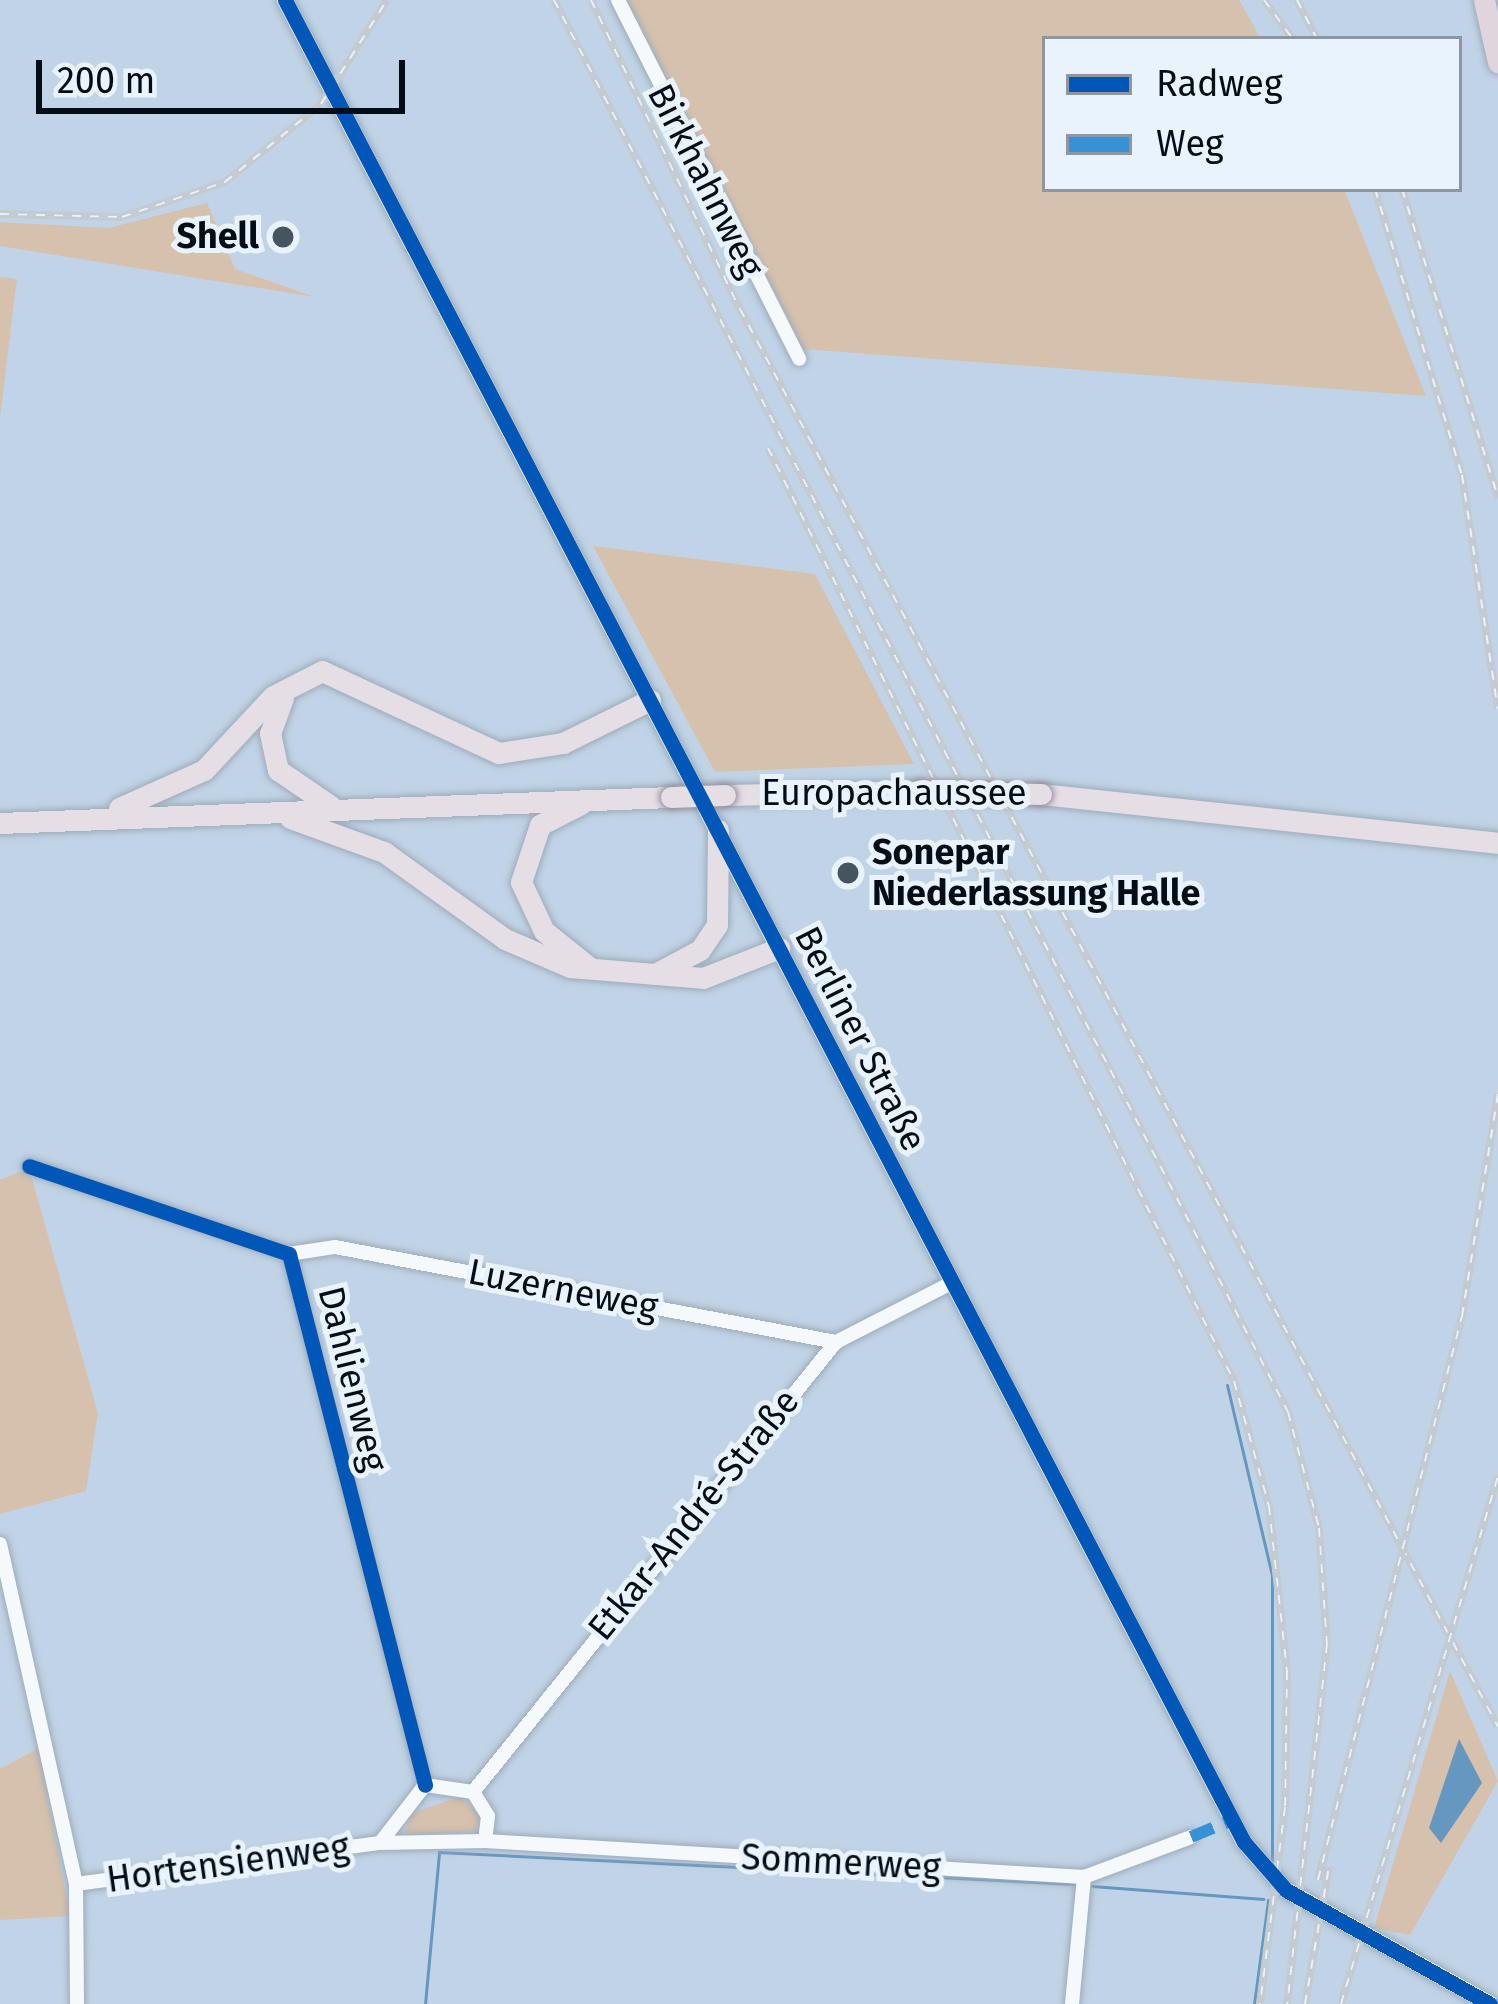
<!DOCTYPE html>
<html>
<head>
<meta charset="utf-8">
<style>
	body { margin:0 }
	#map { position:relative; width:1498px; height:2004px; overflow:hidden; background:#c1d4e7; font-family:"Fira Sans",sans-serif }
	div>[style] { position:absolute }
	.green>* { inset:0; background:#d6c1ac }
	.water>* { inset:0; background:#6697c1 }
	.stream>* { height:3px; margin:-1.5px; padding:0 1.5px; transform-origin:1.5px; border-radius:1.5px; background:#6697c1 }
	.roads { filter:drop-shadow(0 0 3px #9dacbb) drop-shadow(0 0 3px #9dacbb) }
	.minor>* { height:14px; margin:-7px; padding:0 7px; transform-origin:7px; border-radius:7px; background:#f6f9fb }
	.tertiary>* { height:16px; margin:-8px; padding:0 8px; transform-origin:8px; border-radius:8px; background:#f6f9fb }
	.primary>* { height:21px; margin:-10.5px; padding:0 10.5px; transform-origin:10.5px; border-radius:10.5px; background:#e5dee4 }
	.trunk>* { height:21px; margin:-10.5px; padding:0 10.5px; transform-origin:10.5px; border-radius:10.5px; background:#e0d5dc }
	.rail>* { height:8px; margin-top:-4px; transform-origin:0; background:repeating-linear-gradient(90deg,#e8f3fd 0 9px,#c4cbd0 0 18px); box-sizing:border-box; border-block:3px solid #c4cbd0 }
	.bridges { filter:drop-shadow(0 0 3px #968e9c) drop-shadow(0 0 3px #968e9c) }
	.primary-bridge>* { height:21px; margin:-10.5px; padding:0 10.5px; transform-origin:10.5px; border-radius:10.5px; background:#e5dee4 }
	.quiet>* { height:12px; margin-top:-6px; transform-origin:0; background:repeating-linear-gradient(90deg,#3692d4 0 24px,transparent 0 36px) }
	.cycleway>* { height:15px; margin:-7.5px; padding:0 7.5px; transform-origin:7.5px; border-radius:7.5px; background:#0057b8 }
	.dots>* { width:33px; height:33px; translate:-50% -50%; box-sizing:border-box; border:6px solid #e8f3fd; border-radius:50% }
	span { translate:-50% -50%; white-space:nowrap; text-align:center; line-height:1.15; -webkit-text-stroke:10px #e8f3fd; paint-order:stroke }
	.street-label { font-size:36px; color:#030d18 }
	.poi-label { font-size:36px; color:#030d18; font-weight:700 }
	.right { translate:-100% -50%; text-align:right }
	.left { translate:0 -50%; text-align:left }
	.legend { position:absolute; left:1042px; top:36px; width:420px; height:156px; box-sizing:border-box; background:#e8f3fd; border:3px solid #8c97a1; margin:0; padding:15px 21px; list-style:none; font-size:36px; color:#030d18 }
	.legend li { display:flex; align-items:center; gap:24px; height:60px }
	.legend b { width:60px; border:3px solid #8c97a1 }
	.scale { position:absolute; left:36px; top:60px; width:369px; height:54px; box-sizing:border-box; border:6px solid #030d18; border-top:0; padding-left:15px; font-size:36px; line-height:42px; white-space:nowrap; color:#030d18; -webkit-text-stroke:9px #e8f3fd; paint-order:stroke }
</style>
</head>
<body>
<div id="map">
	<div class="green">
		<i style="clip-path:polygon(627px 0,1239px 0,1261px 39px,1045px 39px,1045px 189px,1344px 189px,1426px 396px,803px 349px)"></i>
		<i style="clip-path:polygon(207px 203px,235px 269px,315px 297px,0 246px,0 222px,108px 228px)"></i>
		<i style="clip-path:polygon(0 277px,17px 279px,0 417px)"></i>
		<i style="clip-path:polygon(593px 546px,815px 574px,914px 764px,715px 772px)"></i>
		<i style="clip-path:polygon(29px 1168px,98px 1413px,86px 1491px,0 1514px,0 1180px)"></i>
		<i style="clip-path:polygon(1450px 1671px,1498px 1781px,1410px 1935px,1374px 1928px)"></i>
		<i style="clip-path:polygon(39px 1748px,70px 1916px,0 1920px,0 1769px)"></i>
		<i style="clip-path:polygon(460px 1797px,481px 1816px,475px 1832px,404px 1835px,412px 1813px)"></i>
	</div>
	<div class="water">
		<i style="clip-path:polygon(1459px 1739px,1482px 1783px,1441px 1843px,1429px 1828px)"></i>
	</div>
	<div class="stream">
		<i style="left:1227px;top:1385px;width:195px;rotate:76.7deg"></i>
		<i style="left:1272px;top:1575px;width:287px;rotate:90deg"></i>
		<i style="left:1092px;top:1886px;width:172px;rotate:4.3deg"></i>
		<i style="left:425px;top:2004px;width:153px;rotate:-84.7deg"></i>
		<i style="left:439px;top:1852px;width:638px;rotate:2.88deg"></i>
		<i style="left:1254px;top:2004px;width:105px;rotate:-82.3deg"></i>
	</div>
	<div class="roads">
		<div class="minor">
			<i style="left:618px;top:0;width:402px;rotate:63.2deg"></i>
			<i style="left:29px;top:1166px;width:274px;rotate:18.7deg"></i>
			<i style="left:289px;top:1254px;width:548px;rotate:75.63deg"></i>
			<i style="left:289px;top:1254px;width:47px;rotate:-8.7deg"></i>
			<i style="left:335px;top:1247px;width:510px;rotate:10.74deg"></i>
			<i style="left:0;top:1544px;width:348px;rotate:77.4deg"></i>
			<i style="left:76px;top:1884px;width:120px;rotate:89.5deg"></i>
			<i style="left:473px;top:1792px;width:578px;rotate:-51.11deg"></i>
			<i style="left:836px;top:1342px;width:131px;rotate:-27.1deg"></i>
			<i style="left:485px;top:1841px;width:600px;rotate:3.44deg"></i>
			<i style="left:1084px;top:1877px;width:114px;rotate:-20.5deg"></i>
			<i style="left:76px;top:1884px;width:307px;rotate:-7.7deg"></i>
			<i style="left:380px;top:1843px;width:105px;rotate:-1.1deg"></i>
			<i style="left:485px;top:1841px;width:25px;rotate:-83deg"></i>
			<i style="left:488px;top:1816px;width:28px;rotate:-122deg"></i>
			<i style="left:473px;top:1792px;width:49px;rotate:-171.7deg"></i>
			<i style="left:425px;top:1785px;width:73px;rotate:127.8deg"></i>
			<i style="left:1072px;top:2004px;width:128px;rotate:-84.6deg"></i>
		</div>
		<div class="tertiary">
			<i style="left:285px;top:0;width:2077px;rotate:62.5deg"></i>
			<i style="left:1244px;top:1842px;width:64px;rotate:48.8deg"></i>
			<i style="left:1286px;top:1890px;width:234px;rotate:29.2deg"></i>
		</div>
		<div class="primary">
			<i style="left:283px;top:698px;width:37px;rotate:110deg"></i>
			<i style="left:270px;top:733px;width:38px;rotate:78deg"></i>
			<i style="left:278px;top:770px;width:65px;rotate:34.4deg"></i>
			<i style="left:1041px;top:794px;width:460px;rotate:6.1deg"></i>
			<i style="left:725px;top:795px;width:194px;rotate:-1.2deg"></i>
			<i style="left:581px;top:804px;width:46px;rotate:152.9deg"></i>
			<i style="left:540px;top:825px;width:60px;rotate:108.4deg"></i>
			<i style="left:521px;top:882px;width:54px;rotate:64.9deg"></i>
			<i style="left:544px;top:931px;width:58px;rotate:38.7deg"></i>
			<i style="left:119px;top:808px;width:93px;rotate:-24.1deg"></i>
			<i style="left:204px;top:770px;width:101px;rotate:-47deg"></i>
			<i style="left:273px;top:696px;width:55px;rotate:-27deg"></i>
			<i style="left:322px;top:671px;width:195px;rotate:24.9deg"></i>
			<i style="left:499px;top:753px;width:65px;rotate:-8.9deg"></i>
			<i style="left:563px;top:743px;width:97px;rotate:-26.3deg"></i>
			<i style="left:290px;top:818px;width:100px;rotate:19.9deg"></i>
			<i style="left:384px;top:852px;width:149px;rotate:35.7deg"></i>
			<i style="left:505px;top:939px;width:71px;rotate:23.3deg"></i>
			<i style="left:570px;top:967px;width:133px;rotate:4.7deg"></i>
			<i style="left:703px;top:978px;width:82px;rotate:-21.5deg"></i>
			<i style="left:0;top:823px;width:672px;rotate:-2.22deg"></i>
			<i style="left:655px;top:974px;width:51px;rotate:-28.1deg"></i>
			<i style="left:700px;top:950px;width:30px;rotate:-56deg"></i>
			<i style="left:717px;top:925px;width:95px;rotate:-89.4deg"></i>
		</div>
		<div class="trunk">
			<i style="left:1484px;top:0;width:64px;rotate:77.3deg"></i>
		</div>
	</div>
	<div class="rail">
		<i style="left:554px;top:0;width:1591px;rotate:62.53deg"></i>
		<i style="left:1288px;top:1412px;width:120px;rotate:75deg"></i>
		<i style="left:1319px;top:1528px;width:116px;rotate:86.1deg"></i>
		<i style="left:1327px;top:1644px;width:362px;rotate:96.3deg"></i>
		<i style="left:591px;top:0;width:343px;rotate:64.3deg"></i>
		<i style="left:740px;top:309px;width:1608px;rotate:61.87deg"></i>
		<i style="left:1264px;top:0;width:49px;rotate:53.4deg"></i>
		<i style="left:1297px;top:0;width:44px;rotate:62.9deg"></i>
		<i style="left:1375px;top:189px;width:299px;rotate:73.1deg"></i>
		<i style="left:1462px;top:475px;width:237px;rotate:81.3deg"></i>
		<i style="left:1402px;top:189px;width:324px;rotate:72.7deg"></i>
		<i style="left:0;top:214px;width:122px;rotate:1.4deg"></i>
		<i style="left:122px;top:217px;width:109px;rotate:-18.8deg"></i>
		<i style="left:225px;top:182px;width:124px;rotate:-39.1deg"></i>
		<i style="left:321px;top:104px;width:123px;rotate:-57.6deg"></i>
		<i style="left:768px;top:448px;width:1043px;rotate:63.46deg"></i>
		<i style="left:1234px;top:1381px;width:130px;rotate:74.4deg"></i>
		<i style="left:1269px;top:1506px;width:166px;rotate:83.8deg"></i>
		<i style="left:1287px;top:1671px;width:136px;rotate:90.8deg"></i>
		<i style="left:1285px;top:1807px;width:199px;rotate:97.2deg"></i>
		<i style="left:1318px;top:1880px;width:582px;rotate:-75.68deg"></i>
		<i style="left:1462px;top:1316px;width:225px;rotate:-80.8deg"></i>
		<i style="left:1305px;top:2004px;width:139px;rotate:-80.1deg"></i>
		<i style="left:1341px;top:2004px;width:551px;rotate:-73.44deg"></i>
	</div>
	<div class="bridges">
		<div class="primary-bridge">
			<i style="left:919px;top:791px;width:122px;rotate:1.4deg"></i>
			<i style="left:671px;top:797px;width:54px;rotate:-2.1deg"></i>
		</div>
	</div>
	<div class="quiet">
		<i style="left:1191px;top:1837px;width:44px;rotate:-22.5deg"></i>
	</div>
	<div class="cycleway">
		<i style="left:285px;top:0;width:2077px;rotate:62.5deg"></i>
		<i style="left:1244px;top:1842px;width:64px;rotate:48.8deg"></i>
		<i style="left:1286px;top:1890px;width:234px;rotate:29.2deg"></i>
		<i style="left:29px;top:1166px;width:274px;rotate:18.7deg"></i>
		<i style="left:289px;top:1254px;width:548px;rotate:75.63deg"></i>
	</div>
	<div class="dots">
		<i style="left:283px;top:237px;background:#465360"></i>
		<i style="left:848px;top:873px;background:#465360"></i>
	</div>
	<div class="street-label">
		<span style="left:705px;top:181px;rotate:63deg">Birkhahnweg</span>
		<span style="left:894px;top:794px">Europachaussee</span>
		<span style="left:860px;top:1039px;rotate:63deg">Berliner Straße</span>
		<span style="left:563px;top:1290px;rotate:11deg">Luzerneweg</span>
		<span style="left:352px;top:1379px;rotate:76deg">Dahlienweg</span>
		<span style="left:694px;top:1515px;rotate:-51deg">Etkar-André-Straße</span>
		<span style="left:841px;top:1863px;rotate:3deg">Sommerweg</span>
		<span style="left:228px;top:1864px;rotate:-8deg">Hortensienweg</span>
	</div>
	<div class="poi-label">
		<span class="right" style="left:259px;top:237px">Shell</span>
		<span class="left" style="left:872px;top:873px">Sonepar<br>Niederlassung Halle</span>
	</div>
	<ul class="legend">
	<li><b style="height:15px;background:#0057b8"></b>Radweg</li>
	<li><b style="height:15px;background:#3692d4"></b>Weg</li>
	</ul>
	<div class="scale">200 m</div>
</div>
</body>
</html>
